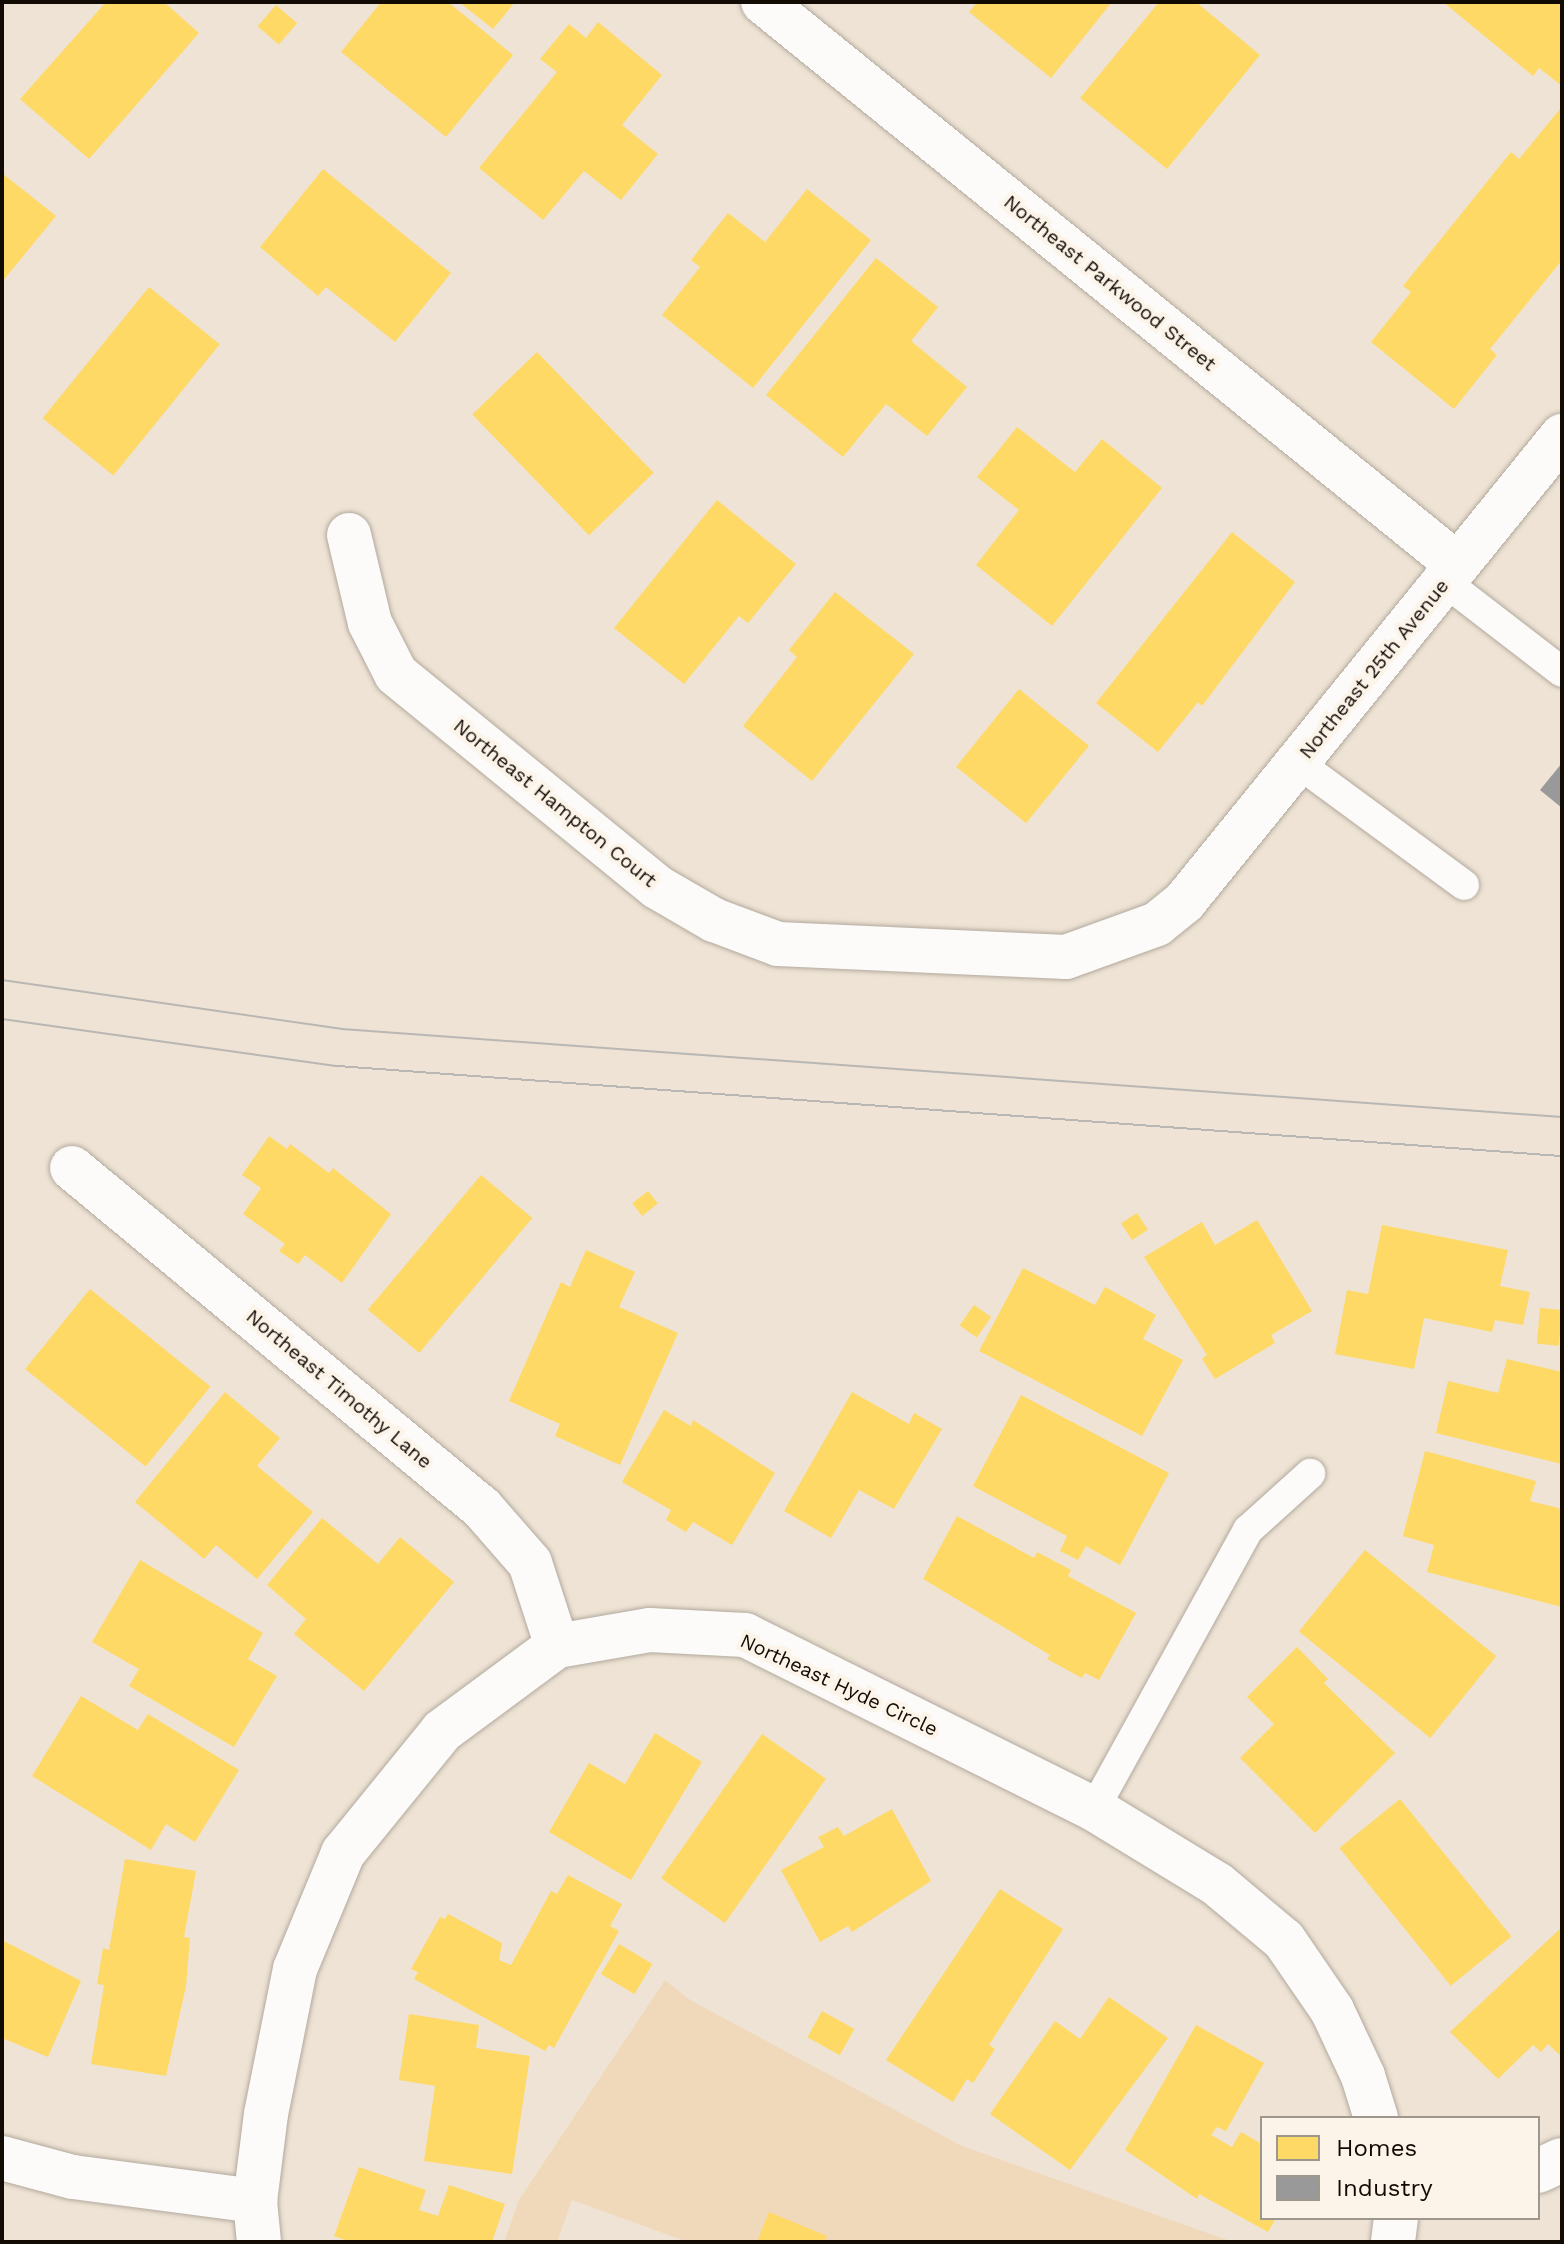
<!DOCTYPE html>
<html>
<head>
<meta charset="utf-8">
<style>
	body { margin:0 }
	#map { position:relative; width:1564px; height:2244px; overflow:hidden; background:#eee3d4; font-family:"Work Sans",sans-serif }
	div>[style] { position:absolute }
	.green>* { inset:0; background:#f0d9ba }
	.homes>* { inset:0; background:#ffd966; transform-origin:0 0 }
	.industry>* { inset:0; background:#999 }
	.roads { filter:drop-shadow(0 0 2px #b2a99e) drop-shadow(0 0 2px #b2a99e) }
	.lane>* { height:30px; margin:-15px; padding:0 15px; transform-origin:15px; border-radius:15px; background:#fcfbf9 }
	.street>* { height:44px; margin:-22px; padding:0 22px; transform-origin:22px; border-radius:22px; background:#fcfbf9 }
	.tram>* { height:2px; margin:-1px; padding:0 1px; transform-origin:1px; border-radius:1px; background:#b9b7b3 }
	span { translate:-50% -50%; white-space:nowrap; text-align:center; line-height:1.15; -webkit-text-stroke:8px #fcf4e9; paint-order:stroke }
	.street-label { font-size:20px; color:#120b04 }
	.frame { position:absolute; inset:0; border:4px solid #120b04; pointer-events:none }
	.legend { position:absolute; left:1260px; top:2116px; width:280px; height:104px; box-sizing:border-box; background:#fcf4e9; border:2px solid #9e978d; margin:0; padding:10px 14px; list-style:none; font-size:24px; color:#120b04 }
	.legend li { display:flex; align-items:center; gap:16px; height:40px }
	.legend b { width:40px; border:2px solid #9e978d }
</style>
</head>
<body>
<div id="map">
	<div class="green">
		<i style="clip-path:polygon(665px 1980px,690px 2000px,962px 2146px,1233px 2242px,688px 2242px,572px 2200px,557px 2242px,504px 2242px,519px 2200px)"></i>
	</div>
	<div class="homes">
		<i style="clip-path:polygon(106px 2px,164px 2px,199px 33px,89px 159px,20px 99px)"></i>
		<i style="clip-path:polygon(381px 2px,448px 2px,513px 55px,446px 137px,341px 52px)"></i>
		<i style="clip-path:polygon(459px 2px,515px 2px,493px 29px)"></i>
		<i style="clip-path:polygon(977px 2px,1112px 2px,1051px 78px,969px 12px)"></i>
		<i style="clip-path:polygon(1159px 2px,1196px 2px,1260px 55px,1167px 169px,1080px 98px)"></i>
		<i style="clip-path:polygon(1443px 2px,1562px 2px,1562px 86px,1539px 68px,1533px 76px)"></i>
		<i style="left:276px;top:5px;width:28px;height:28px;rotate:41deg"></i>
		<i style="clip-path:polygon(598px 22px,662px 75px,622px 125px,658px 154px,621px 200px,584px 171px,543px 220px,479px 168px,557px 72px,540px 59px,569px 24px,586px 38px)"></i>
		<i style="clip-path:polygon(1560px 109px,1562px 260px,1490px 349px,1497px 355px,1454px 409px,1371px 342px,1411px 292px,1403px 286px,1511px 152px,1519px 159px)"></i>
		<i style="clip-path:polygon(323px 169px,451px 273px,395px 342px,326px 287px,318px 296px,260px 247px)"></i>
		<i style="clip-path:polygon(2px 173px,56px 216px,2px 282px)"></i>
		<i style="clip-path:polygon(807px 189px,871px 240px,753px 388px,662px 315px,700px 267px,691px 260px,728px 213px,765px 242px)"></i>
		<i style="clip-path:polygon(876px 258px,938px 307px,911px 341px,967px 387px,927px 436px,886px 404px,843px 457px,766px 395px)"></i>
		<i style="left:149px;top:287px;width:91px;height:169px;rotate:39deg"></i>
		<i style="left:537px;top:352px;width:168px;height:90px;rotate:46deg"></i>
		<i style="clip-path:polygon(1017px 427px,1075px 472px,1102px 439px,1162px 488px,1052px 626px,976px 565px,1019px 510px,977px 477px)"></i>
		<i style="clip-path:polygon(717px 500px,796px 564px,748px 623px,739px 616px,684px 684px,614px 628px)"></i>
		<i style="clip-path:polygon(1232px 532px,1295px 582px,1202px 706px,1198px 702px,1158px 752px,1096px 703px)"></i>
		<i style="clip-path:polygon(835px 592px,914px 654px,812px 781px,743px 726px,797px 657px,789px 650px)"></i>
		<i style="left:1019px;top:689px;width:90px;height:100px;rotate:39deg"></i>
		<i style="clip-path:polygon(269px 1136px,287px 1149px,290px 1144px,329px 1173px,333px 1168px,391px 1214px,342px 1283px,305px 1255px,298px 1264px,279px 1251px,285px 1244px,243px 1214px,261px 1188px,242px 1175px)"></i>
		<i style="left:481px;top:1175px;width:67px;height:176px;rotate:40deg"></i>
		<i style="left:648px;top:1191px;width:16px;height:20px;rotate:52deg"></i>
		<i style="left:1137px;top:1213px;width:20px;height:19px;rotate:57deg"></i>
		<i style="clip-path:polygon(1257px 1220px,1312px 1311px,1271px 1335px,1275px 1343px,1215px 1379px,1202px 1359px,1207px 1355px,1144px 1257px,1202px 1222px,1215px 1245px)"></i>
		<i style="clip-path:polygon(1382px 1225px,1508px 1250px,1500px 1286px,1530px 1292px,1523px 1325px,1495px 1320px,1492px 1332px,1424px 1318px,1414px 1369px,1335px 1354px,1347px 1290px,1368px 1294px)"></i>
		<i style="clip-path:polygon(586px 1250px,635px 1272px,619px 1307px,678px 1333px,620px 1465px,555px 1436px,560px 1424px,509px 1401px,561px 1282px,570px 1287px)"></i>
		<i style="clip-path:polygon(1023px 1268px,1095px 1305px,1105px 1287px,1156px 1315px,1143px 1339px,1183px 1360px,1142px 1436px,979px 1351px)"></i>
		<i style="left:90px;top:1289px;width:155px;height:103px;rotate:39deg"></i>
		<i style="left:974px;top:1305px;width:21px;height:25px;rotate:35deg"></i>
		<i style="left:1540px;top:1308px;width:22px;height:36px;rotate:5deg"></i>
		<i style="clip-path:polygon(1507px 1359px,1562px 1372px,1562px 1464px,1436px 1433px,1448px 1381px,1498px 1393px)"></i>
		<i style="clip-path:polygon(225px 1392px,280px 1438px,257px 1466px,313px 1512px,257px 1579px,216px 1545px,204px 1559px,135px 1502px)"></i>
		<i style="clip-path:polygon(852px 1392px,909px 1424px,914px 1413px,942px 1429px,894px 1509px,859px 1490px,831px 1538px,784px 1511px)"></i>
		<i style="clip-path:polygon(1021px 1395px,1169px 1473px,1120px 1565px,1086px 1546px,1078px 1560px,1060px 1551px,1067px 1536px,973px 1486px)"></i>
		<i style="clip-path:polygon(664px 1410px,691px 1426px,693px 1420px,775px 1473px,732px 1545px,693px 1522px,686px 1532px,666px 1520px,671px 1510px,622px 1482px)"></i>
		<i style="clip-path:polygon(1425px 1451px,1536px 1481px,1530px 1501px,1562px 1509px,1562px 1607px,1427px 1572px,1434px 1545px,1403px 1536px)"></i>
		<i style="clip-path:polygon(957px 1516px,1034px 1558px,1037px 1552px,1071px 1570px,1068px 1576px,1136px 1613px,1099px 1680px,1085px 1673px,1082px 1678px,1047px 1659px,1050px 1655px,923px 1579px)"></i>
		<i style="clip-path:polygon(322px 1518px,378px 1564px,400px 1537px,454px 1582px,364px 1691px,294px 1634px,306px 1619px,267px 1585px)"></i>
		<i style="left:1365px;top:1550px;width:169px;height:105px;rotate:39deg"></i>
		<i style="clip-path:polygon(140px 1560px,263px 1633px,248px 1659px,277px 1676px,234px 1747px,129px 1686px,139px 1669px,92px 1642px)"></i>
		<i style="clip-path:polygon(1297px 1647px,1328px 1679px,1324px 1683px,1395px 1753px,1315px 1833px,1240px 1758px,1274px 1724px,1247px 1697px)"></i>
		<i style="clip-path:polygon(81px 1696px,138px 1730px,148px 1714px,239px 1770px,195px 1842px,166px 1824px,151px 1850px,32px 1776px)"></i>
		<i style="clip-path:polygon(655px 1733px,702px 1762px,631px 1880px,549px 1832px,589px 1763px,625px 1784px)"></i>
		<i style="left:762px;top:1734px;width:78px;height:176px;rotate:35deg"></i>
		<i style="left:1400px;top:1799px;width:177px;height:78px;rotate:51deg"></i>
		<i style="clip-path:polygon(892px 1809px,931px 1881px,852px 1932px,848px 1926px,820px 1942px,781px 1870px,824px 1847px,818px 1837px,838px 1827px,844px 1836px)"></i>
		<i style="clip-path:polygon(125px 1859px,196px 1871px,184px 1937px,190px 1938px,186px 1986px,166px 2076px,91px 2064px,104px 1985px,97px 1984px,103px 1948px,109px 1950px)"></i>
		<i style="clip-path:polygon(568px 1875px,622px 1904px,610px 1926px,619px 1931px,554px 2048px,549px 2045px,545px 2051px,414px 1979px,418px 1972px,411px 1969px,440px 1917px,445px 1919px,448px 1914px,502px 1943px,499px 1960px,511px 1965px,551px 1891px,557px 1894px)"></i>
		<i style="clip-path:polygon(1000px 1889px,1063px 1929px,989px 2045px,995px 2049px,973px 2083px,967px 2079px,953px 2102px,886px 2060px)"></i>
		<i style="clip-path:polygon(1562px 1927px,1562px 2057px,1548px 2044px,1541px 2052px,1533px 2045px,1498px 2079px,1450px 2032px)"></i>
		<i style="clip-path:polygon(2px 1940px,81px 1981px,48px 2057px,2px 2038px)"></i>
		<i style="left:619px;top:1944px;width:39px;height:35px;rotate:31deg"></i>
		<i style="clip-path:polygon(1109px 1997px,1168px 2038px,1070px 2170px,990px 2114px,1055px 2021px,1080px 2039px)"></i>
		<i style="left:822px;top:2011px;width:37px;height:30px;rotate:29deg"></i>
		<i style="clip-path:polygon(409px 2014px,479px 2025px,476px 2048px,530px 2056px,512px 2174px,424px 2161px,435px 2086px,399px 2080px)"></i>
		<i style="clip-path:polygon(1196px 2025px,1264px 2063px,1226px 2131px,1217px 2127px,1211px 2135px,1232px 2147px,1241px 2132px,1262px 2144px,1262px 2218px,1276px 2218px,1268px 2232px,1199px 2194px,1197px 2199px,1125px 2150px)"></i>
		<i style="clip-path:polygon(359px 2167px,426px 2190px,419px 2210px,438px 2216px,449px 2185px,505px 2204px,492px 2242px,350px 2242px,334px 2236px)"></i>
		<i style="clip-path:polygon(769px 2212px,827px 2236px,824px 2242px,757px 2242px)"></i>
	</div>
	<div class="industry">
		<i style="clip-path:polygon(1562px 763px,1562px 808px,1540px 790px)"></i>
	</div>
	<div class="roads">
		<div class="lane">
			<i style="left:1444px;top:581px;width:149px;rotate:37.6deg"></i>
			<i style="left:1298px;top:763px;width:206px;rotate:36.3deg"></i>
			<i style="left:1094px;top:1809px;width:319px;rotate:-61.1deg"></i>
			<i style="left:1248px;top:1530px;width:84px;rotate:-42.1deg"></i>
		</div>
		<div class="street">
			<i style="left:763px;top:2px;width:894px;rotate:39.01deg"></i>
			<i style="left:349px;top:535px;width:90px;rotate:76.6deg"></i>
			<i style="left:370px;top:623px;width:57px;rotate:63deg"></i>
			<i style="left:396px;top:674px;width:337px;rotate:39.2deg"></i>
			<i style="left:657px;top:887px;width:66px;rotate:30.1deg"></i>
			<i style="left:714px;top:920px;width:68px;rotate:20.6deg"></i>
			<i style="left:778px;top:944px;width:288px;rotate:2.6deg"></i>
			<i style="left:1066px;top:957px;width:97px;rotate:-19.9deg"></i>
			<i style="left:1157px;top:924px;width:36px;rotate:-39deg"></i>
			<i style="left:1185px;top:901px;width:599px;rotate:-50.97deg"></i>
			<i style="left:72px;top:1168px;width:533px;rotate:39.67deg"></i>
			<i style="left:482px;top:1508px;width:73px;rotate:48.9deg"></i>
			<i style="left:530px;top:1563px;width:87px;rotate:72deg"></i>
			<i style="left:2px;top:2158px;width:73px;rotate:15deg"></i>
			<i style="left:73px;top:2177px;width:184px;rotate:7.5deg"></i>
			<i style="left:1538px;top:2171px;width:26px;rotate:-25deg"></i>
			<i style="left:259px;top:2242px;width:41px;rotate:-95.6deg"></i>
			<i style="left:255px;top:2201px;width:88px;rotate:-82.8deg"></i>
			<i style="left:266px;top:2114px;width:148px;rotate:-78.7deg"></i>
			<i style="left:295px;top:1969px;width:126px;rotate:-67.5deg"></i>
			<i style="left:343px;top:1853px;width:157px;rotate:-50.9deg"></i>
			<i style="left:442px;top:1731px;width:143px;rotate:-36.5deg"></i>
			<i style="left:557px;top:1646px;width:94px;rotate:-9.8deg"></i>
			<i style="left:650px;top:1630px;width:95px;rotate:3deg"></i>
			<i style="left:745px;top:1635px;width:390px;rotate:26.5deg"></i>
			<i style="left:1094px;top:1809px;width:144px;rotate:31.4deg"></i>
			<i style="left:1217px;top:1884px;width:87px;rotate:39.9deg"></i>
			<i style="left:1284px;top:1940px;width:85px;rotate:55.6deg"></i>
			<i style="left:1332px;top:2010px;width:73px;rotate:64.8deg"></i>
			<i style="left:1363px;top:2076px;width:44px;rotate:72.8deg"></i>
			<i style="left:1393px;top:2242px;width:24px;rotate:-83deg"></i>
		</div>
	</div>
	<div class="tram">
		<i style="left:2px;top:980px;width:344px;rotate:8.2deg"></i>
		<i style="left:342px;top:1029px;width:1223px;rotate:4.13deg"></i>
		<i style="left:2px;top:1019px;width:339px;rotate:8deg"></i>
		<i style="left:338px;top:1066px;width:1227px;rotate:4.21deg"></i>
	</div>
	<div class="street-label">
		<span style="left:1110px;top:283px;rotate:39deg">Northeast Parkwood Street</span>
		<span style="left:1374px;top:669px;rotate:-51deg">Northeast 25th Avenue</span>
		<span style="left:555px;top:803px;rotate:39deg">Northeast Hampton Court</span>
		<span style="left:339px;top:1389px;rotate:40deg">Northeast Timothy Lane</span>
		<span style="left:839px;top:1685px;rotate:25deg">Northeast Hyde Circle</span>
	</div>
	<div class="frame"></div>
	<ul class="legend">
	<li><b style="height:22px;background:#ffd966"></b>Homes</li>
	<li><b style="height:22px;background:#999"></b>Industry</li>
	</ul>
</div>
</body>
</html>
